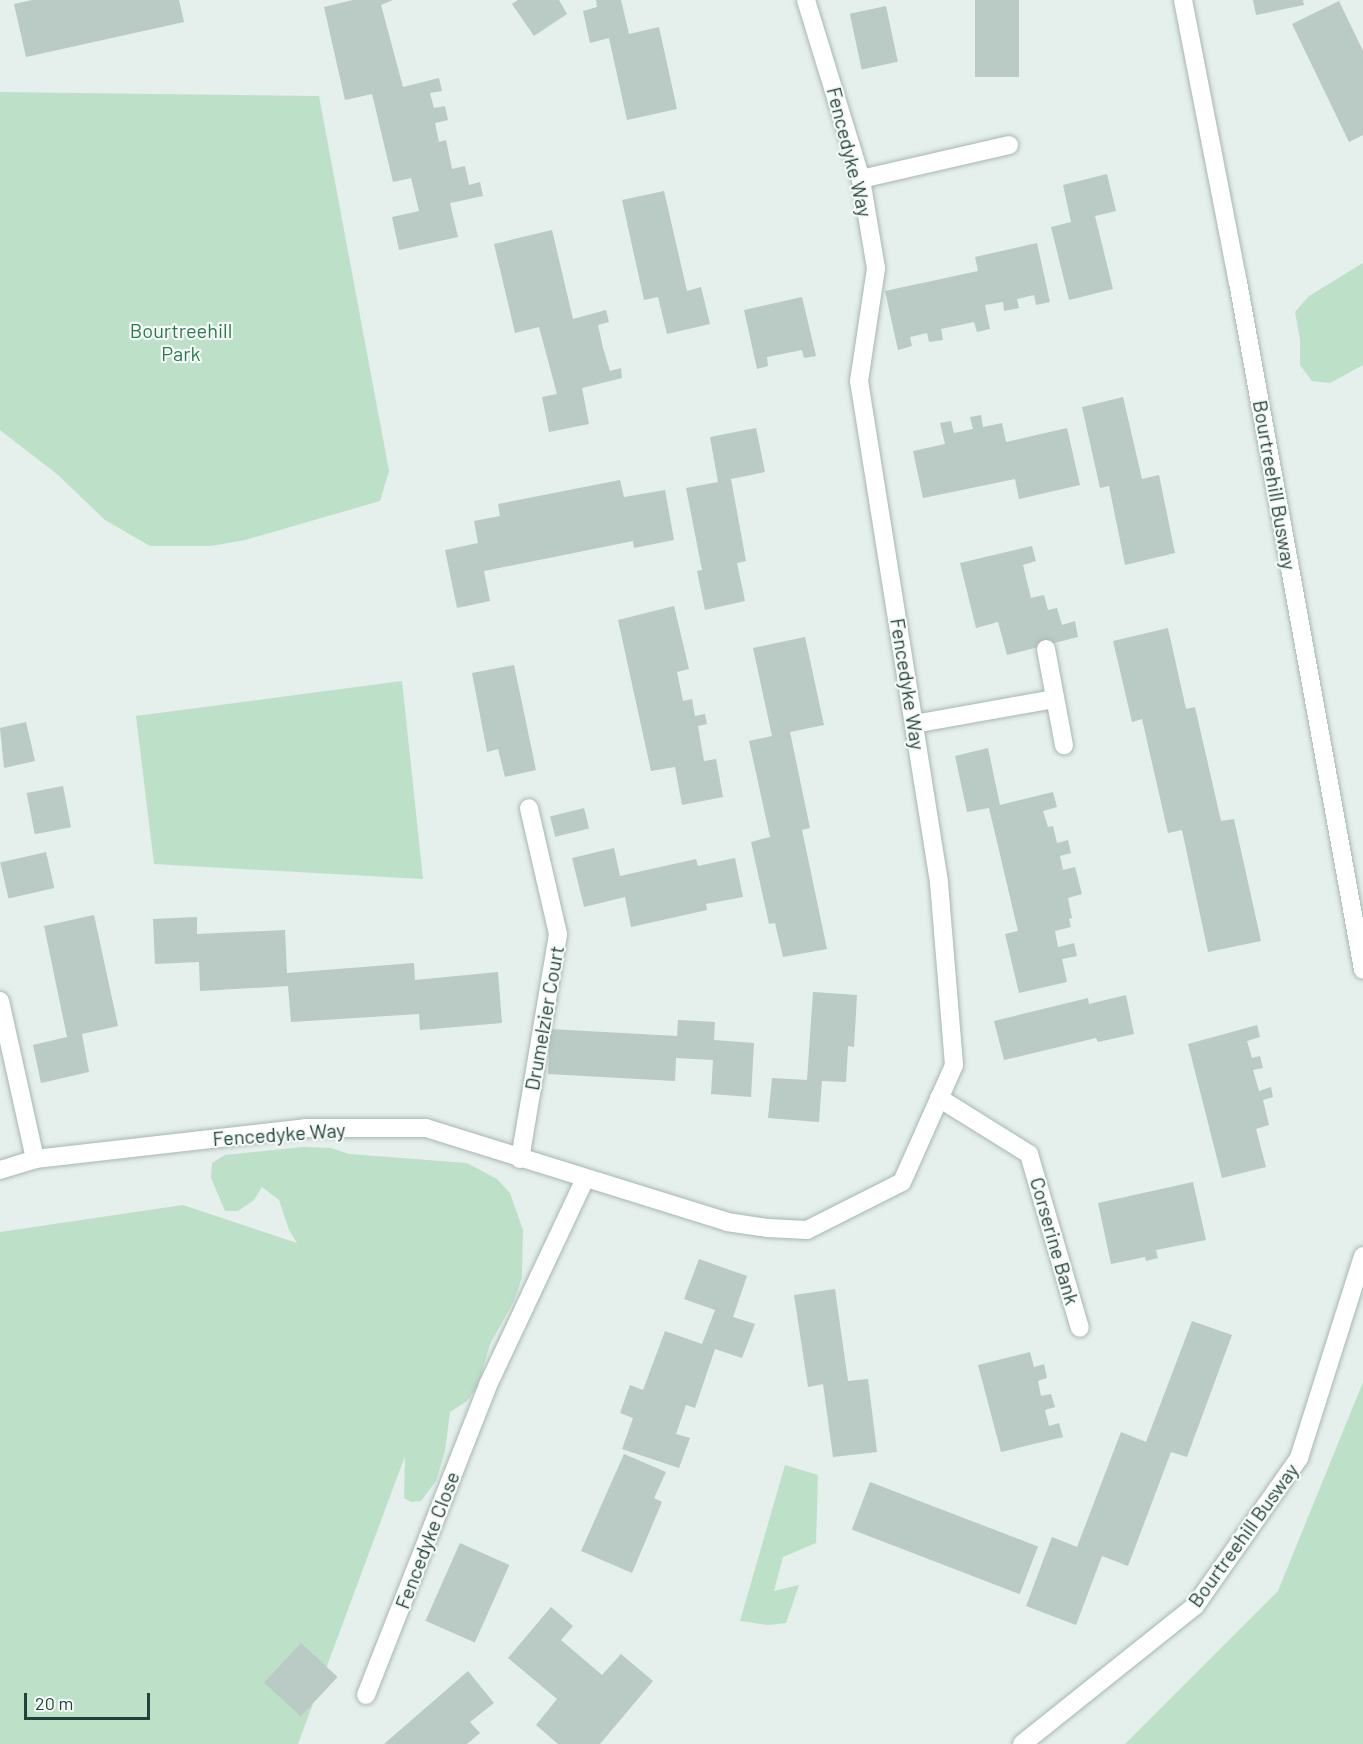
<!DOCTYPE html>
<html>
<head>
<meta charset="utf-8">
<style>
	body { margin:0 }
	#map { position:relative; width:1363px; height:1744px; overflow:hidden; background:#e5efeb; font-family:Barlow,sans-serif }
	div>[style] { position:absolute }
	.green>* { inset:0; background:#bde0c9 }
	.building>* { inset:0; background:#bacac4; transform-origin:0 0 }
	.roads { filter:drop-shadow(0 0 2px #a7b7b3) drop-shadow(0 0 2px #a7b7b3) }
	.minor>* { height:18px; margin:-9px; padding:0 9px; transform-origin:9px; border-radius:9px; background:#fff }
	span { translate:-50% -50%; white-space:nowrap; text-align:center; line-height:1.15; -webkit-text-stroke:4.5px #f6fbf8; paint-order:stroke }
	.street-label { font-size:20px; color:#23413b }
	.park-label { font-size:20px; color:#2b7a4f }
	.scale { position:absolute; left:24px; top:1693px; width:126px; height:27px; box-sizing:border-box; border:3px solid #23413b; border-top:0; padding-left:8px; font-size:18px; line-height:21px; white-space:nowrap; color:#23413b; -webkit-text-stroke:4px #f6fbf8; paint-order:stroke }
</style>
</head>
<body>
<div id="map">
	<div class="green">
		<i style="clip-path:polygon(0 92px,319px 96px,389px 471px,380px 501px,245px 540px,211px 546px,150px 546px,105px 520px,58px 475px,0 430px)"></i>
		<i style="clip-path:polygon(1363px 263px,1363px 365px,1330px 383px,1312px 381px,1300px 365px,1300px 339px,1295px 312px,1309px 296px)"></i>
		<i style="clip-path:polygon(402px 681px,423px 879px,154px 864px,136px 716px)"></i>
		<i style="clip-path:polygon(303px 1147px,331px 1148px,349px 1154px,467px 1163px,497px 1179px,510px 1193px,523px 1230px,522px 1277px,514px 1301px,490px 1344px,478px 1386px,467px 1401px,450px 1412px,445px 1451px,436px 1481px,421px 1501px,411px 1502px,404px 1498px,405px 1456px,298px 1744px,0 1744px,0 1232px,183px 1205px,297px 1243px,289px 1230px,279px 1200px,262px 1187px,254px 1200px,238px 1211px,225px 1211px,211px 1178px,212px 1163px,225px 1155px)"></i>
		<i style="clip-path:polygon(1363px 1382px,1363px 1744px,1125px 1744px,1278px 1591px)"></i>
		<i style="clip-path:polygon(785px 1465px,818px 1475px,816px 1543px,783px 1557px,774px 1591px,799px 1585px,786px 1623px,768px 1625px,740px 1621px)"></i>
	</div>
	<div class="building">
		<i style="clip-path:polygon(32px 0,179px 0,184px 22px,26px 57px,14px 4px)"></i>
		<i style="clip-path:polygon(353px 0,393px 0,381px 5px,403px 87px,439px 78px,442px 91px,430px 93px,434px 108px,445px 106px,448px 120px,435px 123px,439px 142px,446px 140px,452px 169px,465px 166px,469px 185px,480px 182px,483px 196px,450px 203px,458px 237px,399px 250px,392px 217px,419px 211px,411px 178px,393px 182px,372px 94px,345px 100px,324px 7px)"></i>
		<i style="clip-path:polygon(518px 0,559px 0,567px 14px,534px 36px,512px 4px)"></i>
		<i style="clip-path:polygon(596px 0,621px 0,629px 34px,659px 27px,677px 109px,627px 120px,609px 38px,590px 43px,583px 11px,597px 7px)"></i>
		<i style="left:975px;top:0;width:44px;height:77px"></i>
		<i style="clip-path:polygon(1253px 0,1303px 0,1304px 5px,1256px 15px)"></i>
		<i style="clip-path:polygon(1339px 1px,1363px 51px,1363px 135px,1349px 142px,1292px 24px)"></i>
		<i style="left:886px;top:6px;width:57px;height:37px;rotate:78deg"></i>
		<i style="clip-path:polygon(1107px 174px,1116px 211px,1095px 216px,1113px 289px,1069px 300px,1051px 227px,1071px 222px,1063px 185px)"></i>
		<i style="clip-path:polygon(664px 191px,687px 291px,701px 287px,710px 324px,667px 334px,658px 297px,644px 300px,622px 200px)"></i>
		<i style="clip-path:polygon(552px 230px,573px 319px,606px 310px,609px 322px,598px 325px,603px 348px,610px 371px,621px 368px,622px 378px,582px 388px,589px 424px,549px 432px,542px 397px,557px 394px,539px 327px,515px 333px,494px 244px)"></i>
		<i style="clip-path:polygon(1037px 243px,1050px 302px,1036px 305px,1034px 295px,1017px 299px,1019px 308px,1004px 311px,1003px 302px,985px 305px,990px 329px,977px 332px,974px 322px,941px 329px,943px 340px,929px 342px,927px 333px,910px 337px,912px 346px,898px 350px,885px 291px,978px 271px,975px 257px)"></i>
		<i style="clip-path:polygon(802px 297px,816px 356px,804px 358px,802px 350px,767px 357px,768px 366px,757px 369px,744px 310px)"></i>
		<i style="clip-path:polygon(1123px 397px,1142px 479px,1159px 475px,1175px 553px,1125px 565px,1109px 486px,1100px 488px,1082px 407px)"></i>
		<i style="clip-path:polygon(981px 415px,983px 427px,1002px 423px,1006px 442px,1067px 428px,1080px 485px,1019px 499px,1015px 479px,923px 498px,913px 451px,945px 444px,940px 423px,951px 421px,954px 433px,973px 429px,970px 417px)"></i>
		<i style="clip-path:polygon(756px 428px,765px 472px,731px 479px,746px 561px,737px 563px,745px 601px,705px 610px,697px 571px,702px 570px,686px 488px,718px 482px,710px 437px)"></i>
		<i style="clip-path:polygon(620px 480px,624px 497px,665px 490px,674px 540px,634px 548px,633px 541px,484px 571px,490px 601px,457px 608px,445px 550px,478px 543px,474px 521px,500px 516px,498px 504px)"></i>
		<i style="clip-path:polygon(1032px 546px,1036px 561px,1023px 565px,1031px 598px,1044px 595px,1048px 610px,1057px 608px,1062px 625px,1075px 621px,1078px 637px,1007px 655px,998px 622px,976px 628px,960px 563px)"></i>
		<i style="clip-path:polygon(674px 606px,689px 669px,677px 672px,683px 701px,692px 699px,695px 716px,705px 714px,707px 724px,698px 726px,704px 761px,716px 759px,723px 797px,682px 805px,675px 767px,651px 771px,618px 620px)"></i>
		<i style="clip-path:polygon(1168px 628px,1186px 709px,1195px 707px,1221px 821px,1234px 819px,1261px 941px,1208px 952px,1182px 830px,1168px 833px,1142px 719px,1132px 722px,1113px 641px)"></i>
		<i style="clip-path:polygon(805px 637px,824px 725px,790px 732px,810px 828px,802px 830px,827px 949px,783px 957px,775px 923px,769px 924px,751px 842px,770px 837px,749px 741px,772px 736px,753px 648px)"></i>
		<i style="clip-path:polygon(514px 665px,536px 770px,505px 777px,498px 749px,487px 752px,472px 673px)"></i>
		<i style="clip-path:polygon(26px 722px,35px 761px,4px 768px,0 728px)"></i>
		<i style="clip-path:polygon(988px 748px,1000px 805px,1053px 792px,1057px 807px,1043px 811px,1048px 827px,1053px 826px,1057px 843px,1068px 840px,1071px 853px,1060px 856px,1063px 870px,1075px 867px,1082px 894px,1068px 898px,1072px 918px,1069px 919px,1071px 927px,1055px 931px,1058px 947px,1074px 943px,1077px 956px,1062px 959px,1067px 982px,1019px 993px,1005px 934px,1018px 931px,989px 808px,967px 812px,955px 756px)"></i>
		<i style="left:63px;top:786px;width:42px;height:37px;rotate:79deg"></i>
		<i style="left:584px;top:808px;width:21px;height:35px;rotate:76deg"></i>
		<i style="clip-path:polygon(614px 848px,620px 876px,696px 859px,698px 866px,735px 858px,743px 897px,706px 904px,707px 910px,631px 927px,625px 897px,584px 907px,572px 858px)"></i>
		<i style="left:46px;top:852px;width:37px;height:47px;rotate:77deg"></i>
		<i style="clip-path:polygon(94px 915px,118px 1026px,82px 1034px,89px 1072px,41px 1083px,33px 1045px,67px 1037px,44px 926px)"></i>
		<i style="clip-path:polygon(197px 917px,197px 934px,285px 930px,287px 973px,414px 963px,415px 980px,498px 972px,502px 1023px,420px 1030px,419px 1014px,291px 1022px,288px 986px,200px 991px,199px 962px,155px 964px,153px 919px)"></i>
		<i style="clip-path:polygon(813px 992px,857px 995px,854px 1047px,848px 1046px,846px 1082px,822px 1081px,819px 1122px,768px 1118px,772px 1078px,807px 1080px)"></i>
		<i style="clip-path:polygon(1126px 995px,1134px 1034px,1098px 1042px,1096px 1038px,1004px 1060px,994px 1021px,1088px 998px,1089px 1004px)"></i>
		<i style="clip-path:polygon(678px 1020px,715px 1022px,714px 1040px,754px 1043px,751px 1097px,711px 1094px,713px 1060px,676px 1058px,675px 1081px,548px 1074px,550px 1029px,677px 1036px)"></i>
		<i style="clip-path:polygon(1257px 1025px,1260px 1037px,1247px 1041px,1252px 1058px,1260px 1056px,1263px 1068px,1253px 1070px,1259px 1091px,1271px 1087px,1273px 1097px,1263px 1100px,1269px 1125px,1256px 1129px,1266px 1167px,1222px 1178px,1188px 1044px)"></i>
		<i style="clip-path:polygon(1193px 1182px,1206px 1240px,1156px 1250px,1158px 1258px,1146px 1261px,1145px 1257px,1111px 1264px,1098px 1203px)"></i>
		<i style="clip-path:polygon(699px 1259px,747px 1276px,733px 1317px,755px 1324px,742px 1358px,715px 1349px,695px 1408px,686px 1405px,676px 1434px,690px 1438px,679px 1468px,622px 1449px,633px 1418px,620px 1413px,630px 1385px,643px 1390px,665px 1331px,702px 1344px,715px 1310px,684px 1299px)"></i>
		<i style="clip-path:polygon(835px 1289px,848px 1381px,868px 1379px,877px 1452px,833px 1457px,823px 1384px,808px 1387px,794px 1295px)"></i>
		<i style="clip-path:polygon(1192px 1321px,1232px 1335px,1187px 1457px,1171px 1452px,1128px 1566px,1102px 1556px,1076px 1625px,1026px 1606px,1052px 1537px,1077px 1547px,1121px 1432px,1146px 1442px)"></i>
		<i style="clip-path:polygon(1030px 1352px,1034px 1367px,1044px 1364px,1047px 1378px,1038px 1381px,1041px 1396px,1051px 1394px,1055px 1407px,1045px 1410px,1049px 1426px,1059px 1423px,1063px 1437px,1001px 1452px,978px 1365px)"></i>
		<i style="clip-path:polygon(624px 1454px,666px 1472px,654px 1498px,662px 1502px,632px 1573px,581px 1551px)"></i>
		<i style="left:870px;top:1482px;width:180px;height:51px;rotate:21deg"></i>
		<i style="left:460px;top:1543px;width:54px;height:85px;rotate:24deg"></i>
		<i style="clip-path:polygon(551px 1607px,573px 1626px,561px 1640px,602px 1675px,621px 1654px,653px 1681px,600px 1744px,558px 1744px,536px 1725px,557px 1699px,508px 1658px)"></i>
		<i style="left:301px;top:1643px;width:50px;height:54px;rotate:43deg"></i>
		<i style="clip-path:polygon(468px 1671px,494px 1703px,470px 1722px,480px 1733px,467px 1744px,384px 1744px)"></i>
	</div>
	<div class="roads">
		<div class="minor">
			<i style="left:1183px;top:0;width:287px;rotate:79deg"></i>
			<i style="left:1238px;top:282px;width:699px;rotate:79.7deg"></i>
			<i style="left:861px;top:179px;width:152px;rotate:-12.9deg"></i>
			<i style="left:1046px;top:649px;width:98px;rotate:79.4deg"></i>
			<i style="left:914px;top:724px;width:143px;rotate:-10.1deg"></i>
			<i style="left:0;top:1001px;width:162px;rotate:77.5deg"></i>
			<i style="left:939px;top:1098px;width:106px;rotate:31.9deg"></i>
			<i style="left:1029px;top:1154px;width:181px;rotate:73.7deg"></i>
			<i style="left:520px;top:1159px;width:228px;rotate:-80.4deg"></i>
			<i style="left:558px;top:934px;width:129px;rotate:-103deg"></i>
			<i style="left:0;top:1170px;width:37px;rotate:-17deg"></i>
			<i style="left:35px;top:1159px;width:272px;rotate:-6.5deg"></i>
			<i style="left:305px;top:1128px;width:121px"></i>
			<i style="left:426px;top:1128px;width:315px;rotate:17.3deg"></i>
			<i style="left:727px;top:1222px;width:40px;rotate:8.5deg"></i>
			<i style="left:767px;top:1228px;width:40px;rotate:2.9deg"></i>
			<i style="left:807px;top:1230px;width:106px;rotate:-26.8deg"></i>
			<i style="left:902px;top:1182px;width:128px;rotate:-66deg"></i>
			<i style="left:954px;top:1065px;width:184px;rotate:-94.7deg"></i>
			<i style="left:939px;top:882px;width:507px;rotate:-99.07deg"></i>
			<i style="left:859px;top:381px;width:114px;rotate:-81.4deg"></i>
			<i style="left:876px;top:268px;width:90px;rotate:-99.6deg"></i>
			<i style="left:861px;top:179px;width:187px;rotate:-107.1deg"></i>
			<i style="left:366px;top:1695px;width:333px;rotate:-68.5deg"></i>
			<i style="left:488px;top:1385px;width:228px;rotate:-64.8deg"></i>
			<i style="left:1022px;top:1744px;width:221px;rotate:-38.6deg"></i>
			<i style="left:1195px;top:1606px;width:181px;rotate:-54.9deg"></i>
			<i style="left:1299px;top:1458px;width:212px;rotate:-72.4deg"></i>
		</div>
	</div>
	<div class="street-label">
		<span style="left:850px;top:152px;rotate:76deg">Fencedyke Way</span>
		<span style="left:1275px;top:485px;rotate:80deg">Bourtreehill Busway</span>
		<span style="left:908px;top:684px;rotate:81deg">Fencedyke Way</span>
		<span style="left:544px;top:1018px;rotate:-80deg">Drumelzier Court</span>
		<span style="left:279px;top:1134px;rotate:-4deg">Fencedyke Way</span>
		<span style="left:1055px;top:1241px;rotate:74deg">Corserine Bank</span>
		<span style="left:1243px;top:1535px;rotate:-54deg">Bourtreehill Busway</span>
		<span style="left:427px;top:1540px;rotate:-69deg">Fencedyke Close</span>
	</div>
	<div class="park-label">
		<span style="left:181px;top:342px">Bourtreehill<br>Park</span>
	</div>
	<div class="scale">20 m</div>
</div>
</body>
</html>
